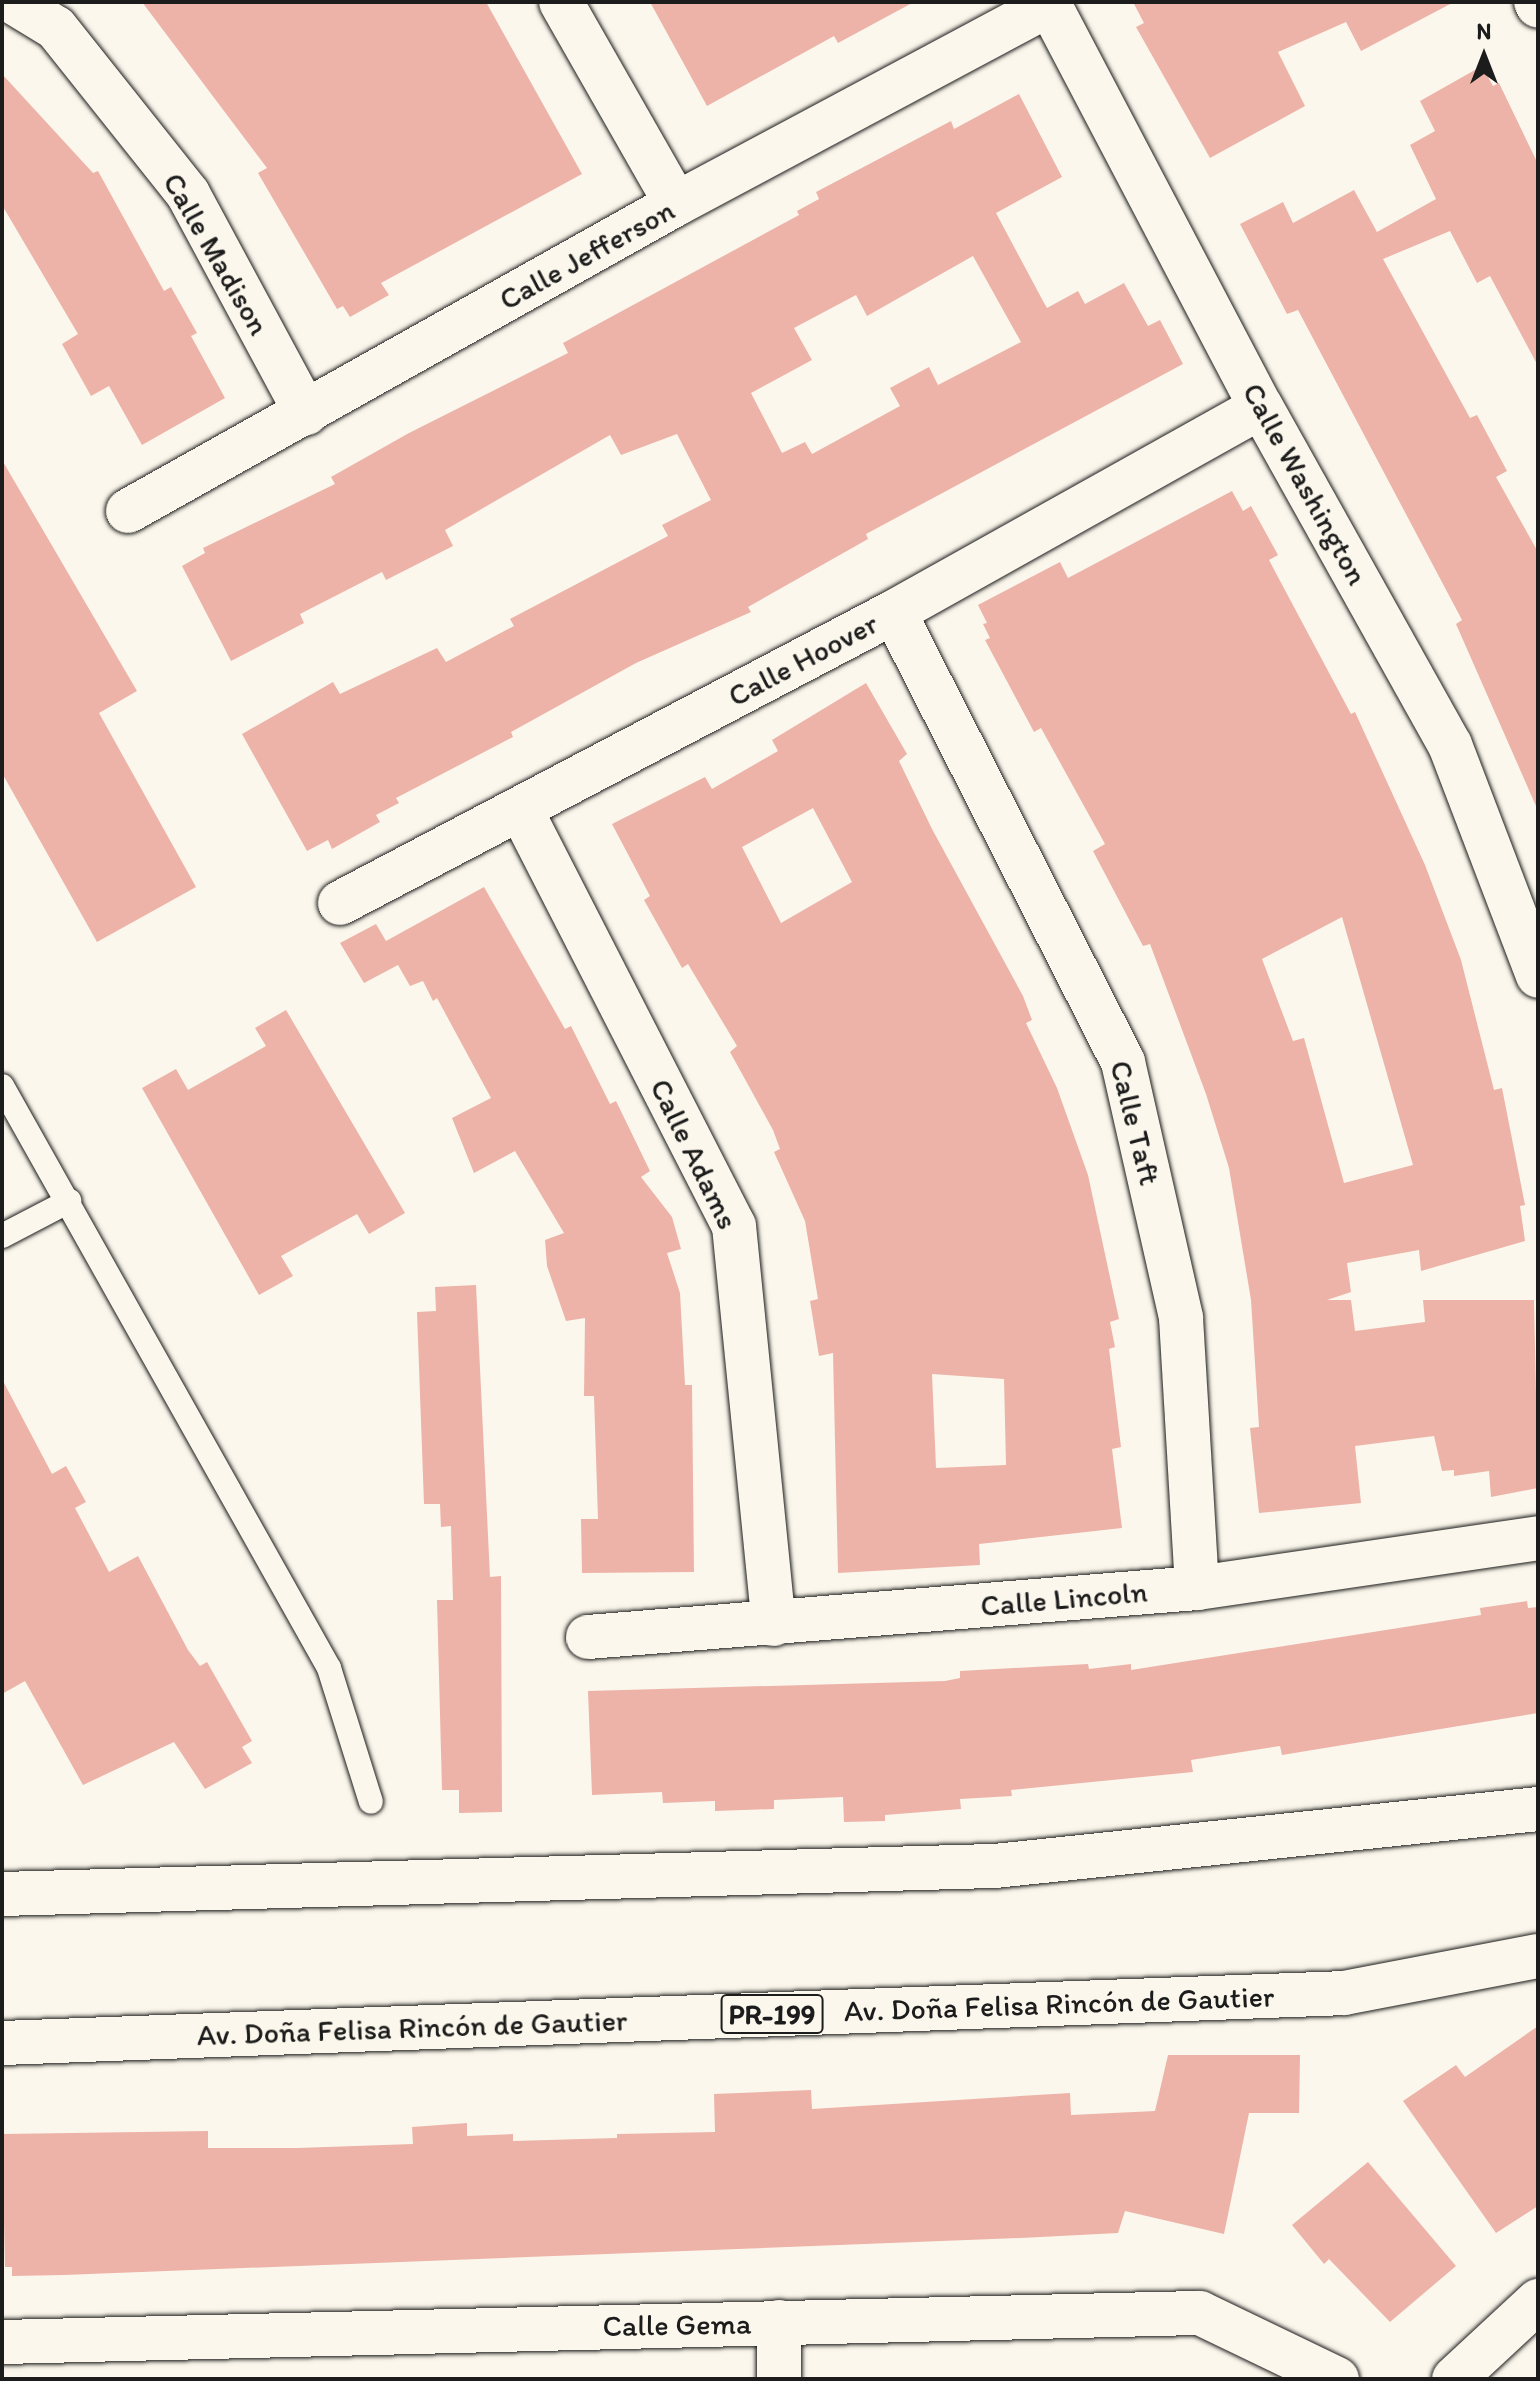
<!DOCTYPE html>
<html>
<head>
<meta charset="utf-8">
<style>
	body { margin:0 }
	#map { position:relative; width:1540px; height:2381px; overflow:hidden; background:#fbf7ec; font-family:Itim,sans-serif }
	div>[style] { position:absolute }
	.building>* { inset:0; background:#edb3a8 }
	.roads { filter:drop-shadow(0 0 2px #1c1c1c) drop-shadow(0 0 2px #1c1c1c) }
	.lane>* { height:24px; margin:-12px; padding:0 12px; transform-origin:12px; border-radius:12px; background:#fbf7ec }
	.street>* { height:44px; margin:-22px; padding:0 22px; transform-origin:22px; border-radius:22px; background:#fbf7ec }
	.primary>* { height:44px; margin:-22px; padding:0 22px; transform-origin:22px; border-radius:22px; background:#fbf7ec }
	span { translate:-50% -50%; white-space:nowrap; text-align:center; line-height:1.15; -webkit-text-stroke:7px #fbf7ec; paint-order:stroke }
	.shield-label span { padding:2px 6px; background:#fbf7ec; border:2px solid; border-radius:6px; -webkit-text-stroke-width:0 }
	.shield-label { font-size:28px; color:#1c1c1c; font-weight:700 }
	.street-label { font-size:30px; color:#1c1c1c }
	.frame { position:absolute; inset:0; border:4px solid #1c1c1c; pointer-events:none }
	.north { position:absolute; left:1444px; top:16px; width:80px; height:80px; -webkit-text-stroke:6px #fbf7ec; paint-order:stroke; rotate:0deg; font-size:22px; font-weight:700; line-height:32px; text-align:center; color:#1c1c1c }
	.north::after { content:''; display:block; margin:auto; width:28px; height:36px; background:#1c1c1c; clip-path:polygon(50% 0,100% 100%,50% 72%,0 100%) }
</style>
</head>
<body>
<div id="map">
	<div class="building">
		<i style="clip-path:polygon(142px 2px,486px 2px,582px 174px,381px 283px,389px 295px,350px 317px,343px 306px,337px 309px,258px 173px,267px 168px)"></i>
		<i style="clip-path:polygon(650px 2px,914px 2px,838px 43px,834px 36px,707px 106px)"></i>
		<i style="clip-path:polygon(1133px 2px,1454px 2px,1361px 51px,1346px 22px,1278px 52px,1305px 106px,1210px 158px,1136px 27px,1144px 23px)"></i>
		<i style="clip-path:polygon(1482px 66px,1493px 86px,1499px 83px,1538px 164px,1538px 366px,1490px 276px,1477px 283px,1450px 231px,1383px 259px,1470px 418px,1477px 415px,1507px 471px,1496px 477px,1538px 552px,1536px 806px,1456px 624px,1462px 620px,1298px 310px,1287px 314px,1240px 224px,1283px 202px,1293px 223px,1354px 190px,1377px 232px,1436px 199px,1410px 145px,1435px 131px,1420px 101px)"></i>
		<i style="clip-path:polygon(2px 74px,93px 173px,98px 171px,164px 291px,171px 287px,197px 333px,191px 336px,225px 398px,142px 445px,109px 386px,91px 396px,62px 344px,78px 334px,2px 205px)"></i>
		<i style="clip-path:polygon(evenodd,1019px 94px,1062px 177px,996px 213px,1043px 301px,1047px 308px,1078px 291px,1085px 304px,1124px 283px,1148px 326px,1160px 320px,1183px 364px,866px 534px,868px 539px,748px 607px,751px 612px,636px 663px,511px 732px,513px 737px,396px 798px,399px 803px,376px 815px,380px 822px,332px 849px,328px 840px,307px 851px,242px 734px,333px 682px,340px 694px,437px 648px,446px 662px,514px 626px,510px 619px,668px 536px,662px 525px,711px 500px,677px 434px,621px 455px,610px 435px,445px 530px,453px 546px,386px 580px,382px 572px,300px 614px,304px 623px,231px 661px,182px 566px,205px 553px,203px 548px,335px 484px,331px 477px,409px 433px,568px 353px,563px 343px,799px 215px,797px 211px,819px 199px,816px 192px,951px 121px,954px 129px,1019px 94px,973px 256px,1021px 342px,938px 385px,929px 367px,890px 388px,900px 406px,812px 454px,805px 442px,782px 453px,751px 393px,812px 360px,794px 328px,856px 295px,867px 316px,973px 256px)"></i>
		<i style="clip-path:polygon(2px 460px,137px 691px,99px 713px,196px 887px,97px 942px,2px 773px)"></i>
		<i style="clip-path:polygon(evenodd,1232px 491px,1243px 511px,1251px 506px,1278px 555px,1269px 560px,1351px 714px,1355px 712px,1425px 865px,1461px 960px,1494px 1090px,1502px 1088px,1525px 1205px,1520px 1206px,1525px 1241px,1421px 1271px,1419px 1250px,1347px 1263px,1351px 1292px,1327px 1300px,1351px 1300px,1355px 1331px,1425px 1322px,1423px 1300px,1534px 1300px,1538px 1488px,1491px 1497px,1489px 1471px,1454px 1476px,1454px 1470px,1442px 1471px,1434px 1436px,1355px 1446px,1361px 1503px,1259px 1513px,1250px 1428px,1259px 1427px,1251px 1300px,1229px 1168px,1206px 1094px,1150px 944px,1143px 946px,1093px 851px,1105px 844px,1041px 728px,1034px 732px,985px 640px,990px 638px,983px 624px,987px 623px,978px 605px,1060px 562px,1068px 578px,1232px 491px,1342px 917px,1413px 1165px,1344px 1183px,1304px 1038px,1293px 1041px,1262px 959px,1342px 917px)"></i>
		<i style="clip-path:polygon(evenodd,866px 683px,907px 754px,899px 761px,932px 829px,1023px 996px,1032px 1020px,1026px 1023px,1057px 1088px,1088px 1175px,1119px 1319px,1110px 1322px,1115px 1347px,1109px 1349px,1121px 1447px,1112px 1449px,1122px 1528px,979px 1544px,980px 1565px,838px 1573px,833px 1353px,819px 1356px,810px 1301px,818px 1299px,805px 1221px,774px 1152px,780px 1149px,773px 1130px,730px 1052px,737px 1046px,688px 964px,682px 968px,644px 900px,650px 896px,612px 824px,705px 777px,712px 789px,778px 751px,772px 740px,866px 683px,813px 808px,852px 882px,781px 923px,742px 847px,813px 808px,866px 683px,932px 1374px,1004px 1379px,1006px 1465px,936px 1468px,932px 1374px)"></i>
		<i style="clip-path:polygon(484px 887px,565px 1029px,571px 1026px,610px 1104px,616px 1101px,650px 1171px,641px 1177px,672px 1217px,681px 1249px,667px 1253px,680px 1293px,685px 1385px,692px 1385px,694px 1572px,582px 1573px,581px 1519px,598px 1519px,594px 1396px,584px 1396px,585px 1318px,566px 1321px,547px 1266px,545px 1240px,564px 1233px,515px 1151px,474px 1173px,452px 1118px,491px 1098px,437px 998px,433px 1001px,423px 981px,410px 986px,398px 965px,364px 983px,340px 943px,376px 924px,386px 941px)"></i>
		<i style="clip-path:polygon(286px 1010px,405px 1213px,369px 1234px,357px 1214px,281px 1256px,293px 1276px,259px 1295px,142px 1088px,176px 1069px,188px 1090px,266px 1046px,255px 1028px)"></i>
		<i style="clip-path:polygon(476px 1285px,490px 1577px,501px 1576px,502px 1812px,459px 1813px,459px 1790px,442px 1790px,437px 1600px,453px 1600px,451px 1526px,441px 1527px,440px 1504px,424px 1504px,417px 1312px,436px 1311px,435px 1287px)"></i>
		<i style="clip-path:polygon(2px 1379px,52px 1474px,66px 1466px,86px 1502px,75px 1508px,109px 1572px,138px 1556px,188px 1650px,200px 1666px,207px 1662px,252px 1741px,242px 1747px,252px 1763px,205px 1789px,174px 1742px,83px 1785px,25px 1681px,2px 1694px)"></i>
		<i style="clip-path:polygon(1527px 1601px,1528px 1608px,1538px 1607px,1538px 1713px,1282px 1755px,1280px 1746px,1191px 1760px,1193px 1772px,1011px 1790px,1012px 1796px,960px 1799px,961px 1809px,885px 1815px,885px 1821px,844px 1822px,843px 1797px,774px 1800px,774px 1809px,715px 1811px,715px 1801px,663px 1803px,662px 1792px,592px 1795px,588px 1691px,945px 1681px,960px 1678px,960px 1671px,1088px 1664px,1089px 1669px,1131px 1664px,1131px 1670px,1481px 1615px,1480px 1608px)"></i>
		<i style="clip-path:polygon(1538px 2026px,1538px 2206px,1496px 2233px,1403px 2101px,1456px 2065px,1465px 2077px)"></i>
		<i style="clip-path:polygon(1168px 2055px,1300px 2055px,1299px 2113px,1249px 2113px,1224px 2234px,1125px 2211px,1118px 2233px,1021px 2238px,64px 2275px,12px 2276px,12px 2267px,5px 2267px,2px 2134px,208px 2131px,208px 2148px,297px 2148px,413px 2144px,412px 2127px,467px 2123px,467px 2136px,513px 2134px,513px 2141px,617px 2138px,617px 2134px,715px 2132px,714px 2094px,811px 2090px,812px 2109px,1070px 2093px,1071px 2115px,1155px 2111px)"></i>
		<i style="clip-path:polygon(1368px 2162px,1456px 2266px,1390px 2322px,1329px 2259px,1324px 2264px,1292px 2225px)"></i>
	</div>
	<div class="roads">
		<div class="lane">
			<i style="left:2px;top:1086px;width:668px;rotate:60.67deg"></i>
			<i style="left:329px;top:1668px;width:140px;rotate:72.6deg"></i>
			<i style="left:2px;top:1236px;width:76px;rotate:-27.6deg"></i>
		</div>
		<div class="street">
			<i style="left:13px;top:2px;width:50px;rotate:31.2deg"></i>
			<i style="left:56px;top:28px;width:212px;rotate:51.5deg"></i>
			<i style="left:188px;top:194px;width:249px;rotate:61.7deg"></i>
			<i style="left:561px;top:2px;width:232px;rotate:60.3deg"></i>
			<i style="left:1048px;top:2px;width:458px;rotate:62.3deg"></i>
			<i style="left:1261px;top:407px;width:387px;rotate:60.8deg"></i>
			<i style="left:1450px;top:745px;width:247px;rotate:69.1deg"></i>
			<i style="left:1536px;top:2px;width:4px;rotate:63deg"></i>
			<i style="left:128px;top:511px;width:628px;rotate:-29.26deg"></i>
			<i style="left:676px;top:204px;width:423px;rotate:-28.1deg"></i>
			<i style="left:894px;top:612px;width:505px;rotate:63.03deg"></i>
			<i style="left:1123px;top:1062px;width:262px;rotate:77.2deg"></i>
			<i style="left:1181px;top:1318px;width:270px;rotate:86.6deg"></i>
			<i style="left:521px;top:810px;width:467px;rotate:62.9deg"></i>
			<i style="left:734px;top:1226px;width:400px;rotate:84.3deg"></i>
			<i style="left:340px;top:903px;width:626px;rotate:-27.71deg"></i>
			<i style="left:894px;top:612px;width:420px;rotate:-29.2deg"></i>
			<i style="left:588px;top:1637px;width:611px;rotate:-4.6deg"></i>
			<i style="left:1197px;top:1588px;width:345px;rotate:-8.3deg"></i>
			<i style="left:779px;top:2322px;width:57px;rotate:90deg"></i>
			<i style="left:2px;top:2342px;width:1198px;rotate:-1.39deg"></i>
			<i style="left:1200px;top:2313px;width:152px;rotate:25.7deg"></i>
			<i style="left:1454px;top:2379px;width:115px;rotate:-42.9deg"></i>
		</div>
		<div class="primary">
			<i style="left:2px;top:1894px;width:993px;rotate:-1.62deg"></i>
			<i style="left:995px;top:1866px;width:546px;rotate:-5.99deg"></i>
			<i style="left:2px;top:2043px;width:1343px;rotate:-2.13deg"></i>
			<i style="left:1344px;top:1993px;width:197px;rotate:-10.8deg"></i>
		</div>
	</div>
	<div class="shield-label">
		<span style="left:772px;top:2014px">PR-199</span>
	</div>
	<div class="street-label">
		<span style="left:216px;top:254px;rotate:60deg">Calle Madison</span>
		<span style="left:587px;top:255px;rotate:-29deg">Calle Jefferson</span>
		<span style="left:1305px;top:484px;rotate:61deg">Calle Washington</span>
		<span style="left:803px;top:660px;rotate:-28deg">Calle Hoover</span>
		<span style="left:1135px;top:1123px;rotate:76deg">Calle Taft</span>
		<span style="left:694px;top:1154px;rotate:64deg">Calle Adams</span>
		<span style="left:1064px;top:1599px;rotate:-5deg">Calle Lincoln</span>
		<span style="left:1059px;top:2004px;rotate:-2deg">Av. Doña Felisa Rincón de Gautier</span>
		<span style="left:412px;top:2028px;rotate:-2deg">Av. Doña Felisa Rincón de Gautier</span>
		<span style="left:677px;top:2325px;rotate:-1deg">Calle Gema</span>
	</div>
	<div class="frame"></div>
	<div class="north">N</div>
</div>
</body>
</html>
